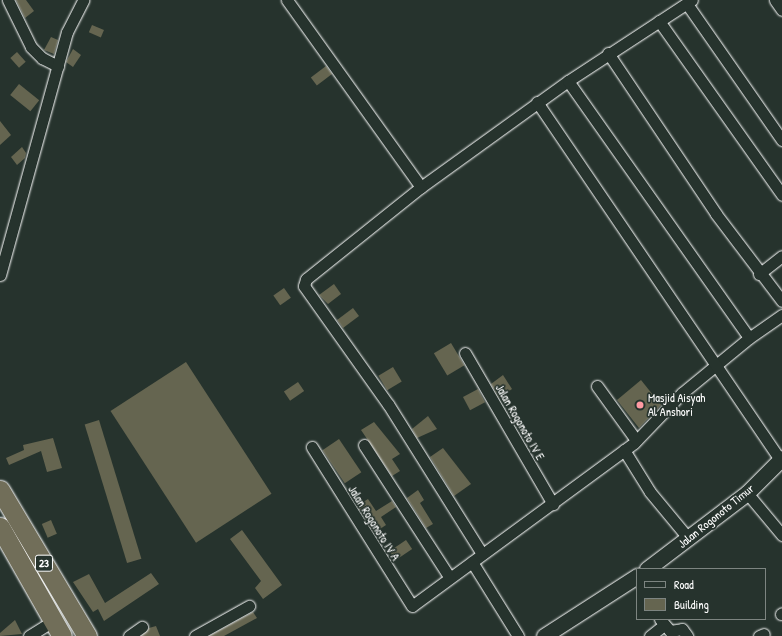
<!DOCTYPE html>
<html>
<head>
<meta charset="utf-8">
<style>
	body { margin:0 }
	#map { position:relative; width:782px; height:636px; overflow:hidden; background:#26332d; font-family:"Patrick Hand",sans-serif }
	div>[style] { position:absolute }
	.building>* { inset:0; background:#656550; transform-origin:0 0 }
	.roads { filter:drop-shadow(0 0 1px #fff) drop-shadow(0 0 1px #fff) }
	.street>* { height:11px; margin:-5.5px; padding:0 5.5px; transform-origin:5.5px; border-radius:5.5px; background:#26332d }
	.secondary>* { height:15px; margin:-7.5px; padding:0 7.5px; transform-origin:7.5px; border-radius:7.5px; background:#26332d }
	.highway>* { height:19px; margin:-9.5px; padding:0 9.5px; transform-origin:9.5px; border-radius:9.5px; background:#716e59 }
	.dots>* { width:11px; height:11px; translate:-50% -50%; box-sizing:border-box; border:2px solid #26332d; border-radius:50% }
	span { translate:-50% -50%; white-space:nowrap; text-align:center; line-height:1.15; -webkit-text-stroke:3.5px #26332d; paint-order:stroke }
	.shield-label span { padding:1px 3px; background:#26332d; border:1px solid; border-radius:3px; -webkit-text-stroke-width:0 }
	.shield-label { font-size:11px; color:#fff; font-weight:700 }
	.poi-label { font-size:12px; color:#fff }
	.left { translate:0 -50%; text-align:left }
	.street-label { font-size:12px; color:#fff }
	.legend { position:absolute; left:636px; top:568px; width:130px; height:52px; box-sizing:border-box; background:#26332d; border:1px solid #7d8581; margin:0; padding:5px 7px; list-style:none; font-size:12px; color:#fff }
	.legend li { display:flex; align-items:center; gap:8px; height:20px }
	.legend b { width:20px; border:1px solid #7d8581 }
</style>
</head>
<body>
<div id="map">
	<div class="building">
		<i style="clip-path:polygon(16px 0,26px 0,34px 11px,25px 18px)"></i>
		<i style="left:92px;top:25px;width:13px;height:8px;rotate:23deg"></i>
		<i style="clip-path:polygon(51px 37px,58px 40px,54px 54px,44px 50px)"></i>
		<i style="clip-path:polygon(73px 49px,81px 55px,73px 67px,66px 62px)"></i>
		<i style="left:17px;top:52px;width:13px;height:9px;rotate:48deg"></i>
		<i style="left:326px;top:66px;width:10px;height:19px;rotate:53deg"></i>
		<i style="left:19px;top:84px;width:26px;height:14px;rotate:39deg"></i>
		<i style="clip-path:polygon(0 121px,11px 135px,0 145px)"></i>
		<i style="clip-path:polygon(22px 147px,26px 153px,25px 158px,17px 165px,11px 157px)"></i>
		<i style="clip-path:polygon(334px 284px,341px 294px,328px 304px,319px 295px)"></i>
		<i style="left:284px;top:288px;width:12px;height:13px;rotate:55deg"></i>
		<i style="left:353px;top:308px;width:10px;height:20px;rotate:53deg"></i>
		<i style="left:451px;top:343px;width:26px;height:20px;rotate:59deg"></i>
		<i style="left:186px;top:362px;width:157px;height:90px;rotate:57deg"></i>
		<i style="left:393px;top:367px;width:17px;height:17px;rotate:59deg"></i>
		<i style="clip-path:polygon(503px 375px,512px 389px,499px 398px,491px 384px)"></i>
		<i style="clip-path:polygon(641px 380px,661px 405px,639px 428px,617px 400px)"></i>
		<i style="left:298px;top:382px;width:11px;height:17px;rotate:56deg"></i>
		<i style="left:478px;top:389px;width:15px;height:17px;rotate:62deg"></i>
		<i style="clip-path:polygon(428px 416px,437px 429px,417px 438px,412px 429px)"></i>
		<i style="left:99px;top:420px;width:145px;height:15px;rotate:73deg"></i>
		<i style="clip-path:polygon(374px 422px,400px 454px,392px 459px,400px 471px,392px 476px,361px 430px)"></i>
		<i style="clip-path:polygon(53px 438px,62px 468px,47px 472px,41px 451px,9px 465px,6px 458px,24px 450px,23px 445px)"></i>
		<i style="left:339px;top:439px;width:40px;height:20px;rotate:56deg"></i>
		<i style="clip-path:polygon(443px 448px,471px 484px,454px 496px,430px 457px)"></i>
		<i style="clip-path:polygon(418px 490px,424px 500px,420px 503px,433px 524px,426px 528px,407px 498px)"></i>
		<i style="clip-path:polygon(368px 499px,376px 511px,392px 501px,396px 507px,381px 517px,386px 525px,374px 533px,357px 506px)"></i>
		<i style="left:51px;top:520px;width:15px;height:10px;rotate:67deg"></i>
		<i style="clip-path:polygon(242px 530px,282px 585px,263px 599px,255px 588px,261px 581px,230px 539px)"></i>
		<i style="left:406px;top:540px;width:11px;height:20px;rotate:56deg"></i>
		<i style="clip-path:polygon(151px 573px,159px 584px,104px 621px,98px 609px,93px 612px,73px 582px,89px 574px,105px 603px)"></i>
		<i style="clip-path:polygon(253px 612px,257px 618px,224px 636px,209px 636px)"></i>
		<i style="clip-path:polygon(15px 620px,22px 634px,0 636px,0 633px)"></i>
		<i style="clip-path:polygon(156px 626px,160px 636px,141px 636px,149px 628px)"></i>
	</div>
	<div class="roads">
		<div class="street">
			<i style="left:8px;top:0;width:52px;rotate:63.9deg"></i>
			<i style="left:31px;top:47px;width:16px;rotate:45deg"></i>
			<i style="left:42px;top:58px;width:18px;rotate:27deg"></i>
			<i style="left:287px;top:0;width:230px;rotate:54.4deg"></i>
			<i style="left:421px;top:187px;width:181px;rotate:-35.8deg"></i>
			<i style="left:568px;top:81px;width:314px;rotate:54.8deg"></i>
			<i style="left:749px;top:338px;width:87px;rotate:140.6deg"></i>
			<i style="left:682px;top:393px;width:69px;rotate:133.8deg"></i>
			<i style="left:634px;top:443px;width:275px;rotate:143.7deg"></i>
			<i style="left:412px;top:606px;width:188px;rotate:-122.2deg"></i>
			<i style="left:775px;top:0;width:12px;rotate:55deg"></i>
			<i style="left:687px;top:4px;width:166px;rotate:55.1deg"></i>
			<i style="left:659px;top:21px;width:213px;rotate:54.7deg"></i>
			<i style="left:608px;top:53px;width:194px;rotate:56.1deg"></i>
			<i style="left:716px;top:214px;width:109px;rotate:52.8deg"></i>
			<i style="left:568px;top:81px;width:148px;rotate:-33.2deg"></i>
			<i style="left:537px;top:102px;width:433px;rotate:55.8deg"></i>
			<i style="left:421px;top:187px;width:147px;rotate:141.3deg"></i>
			<i style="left:306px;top:279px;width:7px;rotate:106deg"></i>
			<i style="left:304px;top:286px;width:145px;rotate:54.6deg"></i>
			<i style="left:388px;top:404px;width:177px;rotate:57.9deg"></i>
			<i style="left:759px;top:274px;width:29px;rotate:-38deg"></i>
			<i style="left:0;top:275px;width:252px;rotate:-74.6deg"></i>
			<i style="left:67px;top:32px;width:36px;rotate:-63deg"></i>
			<i style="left:749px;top:338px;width:40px;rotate:-34.9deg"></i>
			<i style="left:465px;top:353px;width:175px;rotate:59.8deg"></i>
			<i style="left:597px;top:386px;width:67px;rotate:54.2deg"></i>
			<i style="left:364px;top:445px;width:158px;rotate:57.1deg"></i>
			<i style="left:624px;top:450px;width:49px;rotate:58.2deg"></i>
			<i style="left:650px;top:492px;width:61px;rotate:50.3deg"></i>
			<i style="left:747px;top:493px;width:55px;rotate:50.2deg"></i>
			<i style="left:472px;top:562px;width:87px;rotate:58.1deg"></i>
			<i style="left:781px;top:614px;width:1px;rotate:-45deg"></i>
			<i style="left:660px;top:619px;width:16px;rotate:50deg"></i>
			<i style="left:670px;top:631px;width:12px;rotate:-9deg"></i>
			<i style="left:682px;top:629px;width:9px;rotate:54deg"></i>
			<i style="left:29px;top:636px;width:28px;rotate:-32deg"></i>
			<i style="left:129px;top:636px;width:16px;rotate:-35deg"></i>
			<i style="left:195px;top:636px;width:62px;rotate:-29.1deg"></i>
			<i style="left:650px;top:636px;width:18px;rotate:-38deg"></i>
			<i style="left:759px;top:636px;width:5px;rotate:-22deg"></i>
		</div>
		<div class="secondary">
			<i style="left:647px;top:569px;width:126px;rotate:-37.2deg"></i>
			<i style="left:747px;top:493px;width:49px;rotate:-45deg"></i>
			<i style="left:544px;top:636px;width:111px;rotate:-32.8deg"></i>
		</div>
		<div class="highway">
			<i style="left:0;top:490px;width:170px;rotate:59.2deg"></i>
			<i style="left:0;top:527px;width:125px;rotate:60.4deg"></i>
		</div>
	</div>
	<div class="dots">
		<i style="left:640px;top:405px;background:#ff9aa2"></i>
	</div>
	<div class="shield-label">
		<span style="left:44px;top:563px">23</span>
	</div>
	<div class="poi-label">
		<span class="left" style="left:648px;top:405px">Masjid Aisyah<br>Al Anshori</span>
	</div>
	<div class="street-label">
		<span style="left:520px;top:422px;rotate:60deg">Jalan Rogonoto IV E</span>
		<span style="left:716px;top:516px;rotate:-39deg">Jalan Rogonoto Timur</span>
		<span style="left:374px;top:523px;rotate:58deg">Jalan Rogonoto IV A</span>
	</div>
	<ul class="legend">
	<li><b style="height:5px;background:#26332d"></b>Road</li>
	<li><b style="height:11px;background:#656550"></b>Building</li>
	</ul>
</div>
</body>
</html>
